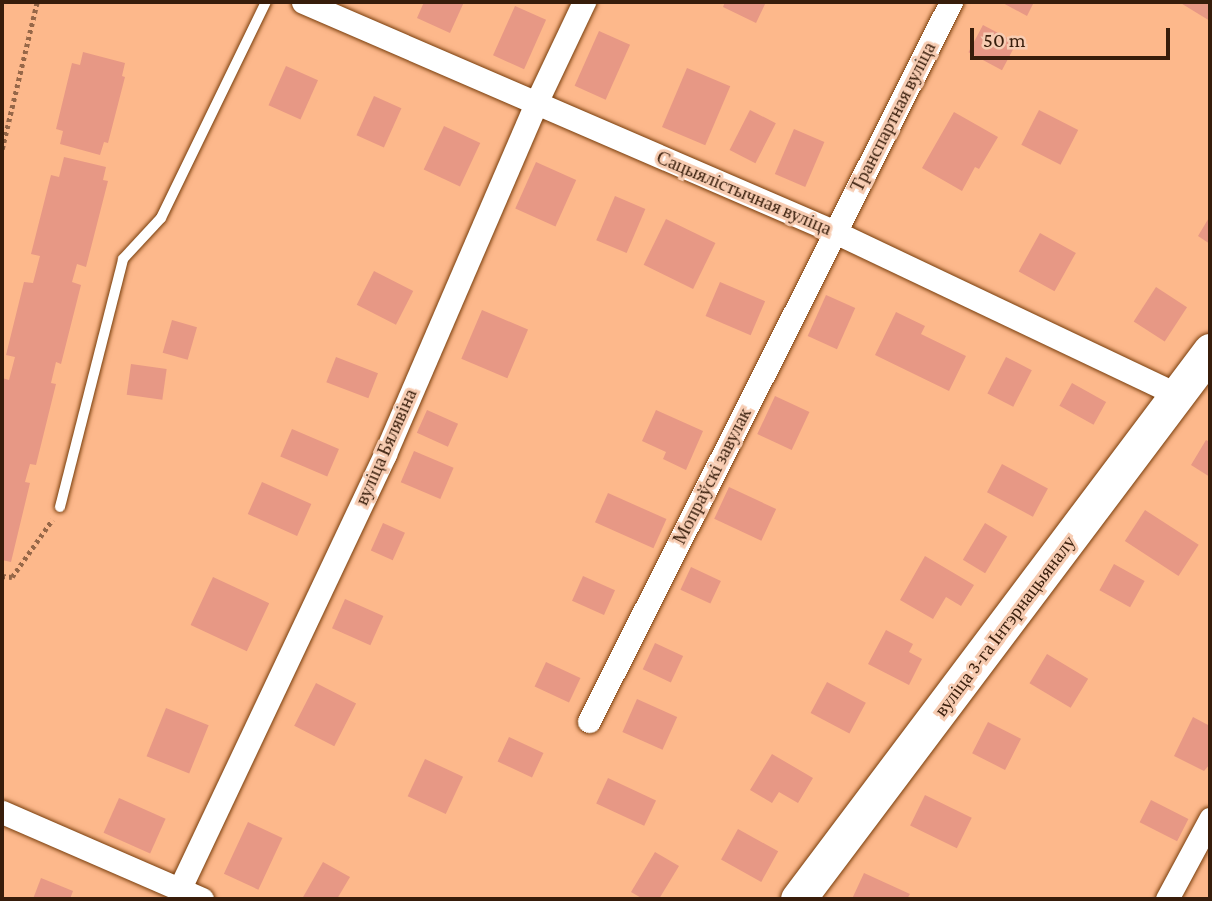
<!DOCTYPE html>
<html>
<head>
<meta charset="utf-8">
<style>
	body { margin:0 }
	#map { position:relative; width:1212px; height:901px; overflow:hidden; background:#fdb88b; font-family:"Crimson Pro",serif }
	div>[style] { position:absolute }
	.building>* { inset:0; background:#e79885; transform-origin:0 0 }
	.path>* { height:4.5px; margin-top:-2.25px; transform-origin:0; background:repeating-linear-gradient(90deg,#966748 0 3.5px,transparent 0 7px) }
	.roads { filter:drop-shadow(0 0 2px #773c0a) drop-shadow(0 0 2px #773c0a) }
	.service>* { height:10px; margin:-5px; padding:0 5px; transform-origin:5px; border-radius:5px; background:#fff }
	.minor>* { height:23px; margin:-11.5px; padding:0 11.5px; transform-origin:11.5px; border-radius:11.5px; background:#fff }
	.primary>* { height:35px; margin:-17.5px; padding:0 17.5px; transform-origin:17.5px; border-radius:17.5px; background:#fff }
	span { translate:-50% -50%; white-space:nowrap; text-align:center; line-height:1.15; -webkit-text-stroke:6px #f7ccb2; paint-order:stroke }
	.street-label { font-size:19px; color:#371d0b }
	.frame { position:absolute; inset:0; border:4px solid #371d0b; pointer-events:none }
	.scale { position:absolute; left:970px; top:28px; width:200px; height:32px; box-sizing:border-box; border:4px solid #371d0b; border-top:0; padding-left:9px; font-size:21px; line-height:24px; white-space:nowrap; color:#371d0b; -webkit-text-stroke:5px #f7ccb2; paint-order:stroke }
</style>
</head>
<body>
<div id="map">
	<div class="building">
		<i style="clip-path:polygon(424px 2px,464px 2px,450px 33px,417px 18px)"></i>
		<i style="clip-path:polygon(725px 2px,766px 2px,756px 23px,723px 7px)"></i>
		<i style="clip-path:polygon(1001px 2px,1034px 2px,1027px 16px)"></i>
		<i style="clip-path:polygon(1179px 2px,1210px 2px,1210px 21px)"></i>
		<i style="left:515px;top:6px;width:34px;height:54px;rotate:24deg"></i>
		<i style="left:983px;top:25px;width:38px;height:31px;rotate:28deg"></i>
		<i style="left:599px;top:31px;width:34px;height:60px;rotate:24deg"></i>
		<i style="clip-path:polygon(83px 52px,125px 63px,122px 76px,125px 77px,108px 143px,104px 142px,100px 155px,60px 144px,63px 131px,56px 129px,72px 63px,80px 65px)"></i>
		<i style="left:286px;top:66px;width:35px;height:43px;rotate:24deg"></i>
		<i style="left:687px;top:68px;width:47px;height:64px;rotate:23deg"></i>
		<i style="left:374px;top:96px;width:30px;height:43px;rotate:24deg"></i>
		<i style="left:750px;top:110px;width:29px;height:45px;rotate:27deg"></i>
		<i style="left:1039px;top:110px;width:44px;height:39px;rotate:27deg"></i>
		<i style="clip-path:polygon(954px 112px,998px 137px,979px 169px,975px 167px,962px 191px,922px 168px)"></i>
		<i style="left:444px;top:126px;width:40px;height:48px;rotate:25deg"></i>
		<i style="left:794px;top:129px;width:33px;height:49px;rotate:23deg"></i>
		<i style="clip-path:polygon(64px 157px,106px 167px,103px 180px,108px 181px,86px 267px,77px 264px,72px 282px,81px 285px,61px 364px,56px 362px,51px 383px,56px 384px,36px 465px,30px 464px,25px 482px,30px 483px,11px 562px,2px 560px,2px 378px,9px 380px,15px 357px,6px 355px,24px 282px,33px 283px,40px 256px,31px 254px,51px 175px,59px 177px)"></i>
		<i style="left:536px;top:162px;width:44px;height:51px;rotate:24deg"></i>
		<i style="left:615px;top:196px;width:33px;height:48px;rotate:23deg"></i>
		<i style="clip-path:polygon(1210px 216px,1210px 244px,1198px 236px)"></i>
		<i style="left:666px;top:219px;width:55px;height:51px;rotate:26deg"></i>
		<i style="left:1040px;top:233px;width:41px;height:44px;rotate:29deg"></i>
		<i style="left:374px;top:271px;width:44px;height:38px;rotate:27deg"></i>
		<i style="left:720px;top:282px;width:49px;height:37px;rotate:23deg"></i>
		<i style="left:1156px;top:287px;width:37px;height:41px;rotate:33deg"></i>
		<i style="left:826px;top:295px;width:32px;height:45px;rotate:24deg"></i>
		<i style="left:482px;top:310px;width:50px;height:53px;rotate:23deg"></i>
		<i style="clip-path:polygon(896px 312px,925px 326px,921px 334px,966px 356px,949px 391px,875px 355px)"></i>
		<i style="left:172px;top:320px;width:26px;height:34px;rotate:16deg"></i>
		<i style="left:336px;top:357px;width:45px;height:27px;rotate:21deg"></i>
		<i style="left:1006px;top:357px;width:29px;height:41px;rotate:27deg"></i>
		<i style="left:131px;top:364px;width:36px;height:31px;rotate:8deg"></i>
		<i style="left:1072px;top:383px;width:39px;height:26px;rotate:29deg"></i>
		<i style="left:775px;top:396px;width:38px;height:42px;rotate:25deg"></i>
		<i style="left:427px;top:410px;width:34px;height:25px;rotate:24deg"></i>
		<i style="clip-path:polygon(656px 410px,703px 431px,686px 470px,663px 459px,666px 452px,642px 441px)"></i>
		<i style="left:292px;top:429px;width:51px;height:30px;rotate:23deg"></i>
		<i style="clip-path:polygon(1206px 440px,1210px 442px,1210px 477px,1191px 465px)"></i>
		<i style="left:414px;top:451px;width:43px;height:34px;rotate:23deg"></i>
		<i style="left:1002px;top:464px;width:52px;height:32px;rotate:28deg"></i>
		<i style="left:262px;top:482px;width:54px;height:35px;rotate:24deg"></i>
		<i style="left:729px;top:487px;width:52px;height:35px;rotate:25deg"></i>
		<i style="left:608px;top:493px;width:64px;height:32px;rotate:24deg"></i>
		<i style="left:1145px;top:510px;width:64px;height:37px;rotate:33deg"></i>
		<i style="left:383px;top:523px;width:24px;height:30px;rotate:24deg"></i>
		<i style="left:985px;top:523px;width:26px;height:43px;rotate:31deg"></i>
		<i style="clip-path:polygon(925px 556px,974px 585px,961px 606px,946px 597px,933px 619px,900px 600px)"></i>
		<i style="left:1114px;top:564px;width:35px;height:30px;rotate:29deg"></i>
		<i style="left:691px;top:567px;width:33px;height:25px;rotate:25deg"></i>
		<i style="left:583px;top:576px;width:35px;height:27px;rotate:24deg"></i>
		<i style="left:213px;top:577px;width:62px;height:53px;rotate:25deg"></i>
		<i style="left:345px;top:599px;width:42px;height:32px;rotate:24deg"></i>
		<i style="clip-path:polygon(886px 630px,913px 644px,909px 652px,922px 659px,909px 685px,868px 664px)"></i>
		<i style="left:655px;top:643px;width:31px;height:29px;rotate:25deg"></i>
		<i style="left:1047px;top:654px;width:48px;height:34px;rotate:31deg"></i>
		<i style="left:546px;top:662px;width:38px;height:27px;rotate:25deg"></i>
		<i style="left:827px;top:682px;width:44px;height:35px;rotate:28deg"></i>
		<i style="left:316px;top:683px;width:45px;height:48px;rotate:27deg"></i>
		<i style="left:637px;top:699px;width:44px;height:36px;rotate:24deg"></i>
		<i style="left:166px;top:708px;width:46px;height:52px;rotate:22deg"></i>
		<i style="clip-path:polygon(1193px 717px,1210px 726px,1210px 764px,1204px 771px,1174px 756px)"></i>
		<i style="left:988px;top:722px;width:37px;height:35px;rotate:27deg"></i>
		<i style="left:509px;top:737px;width:38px;height:27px;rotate:25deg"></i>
		<i style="clip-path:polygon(772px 754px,813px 778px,798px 803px,779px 792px,772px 803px,750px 790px)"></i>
		<i style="left:425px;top:759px;width:42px;height:41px;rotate:25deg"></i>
		<i style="left:608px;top:778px;width:53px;height:28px;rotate:25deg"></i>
		<i style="left:925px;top:795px;width:52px;height:34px;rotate:26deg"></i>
		<i style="left:119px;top:798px;width:51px;height:38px;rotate:24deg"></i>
		<i style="left:1151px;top:800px;width:42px;height:25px;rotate:27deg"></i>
		<i style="left:248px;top:822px;width:38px;height:57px;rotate:25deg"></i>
		<i style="left:738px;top:829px;width:46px;height:35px;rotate:29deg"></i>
		<i style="clip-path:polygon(655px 852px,679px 866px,659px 899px,643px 899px,631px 892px)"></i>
		<i style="clip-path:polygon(323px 862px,350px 877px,337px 899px,302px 899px)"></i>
		<i style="clip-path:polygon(864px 873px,910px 894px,907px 899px,852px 899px)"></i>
		<i style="clip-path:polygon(41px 878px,73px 891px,70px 899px,33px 899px)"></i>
	</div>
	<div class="path">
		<i style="left:2px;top:149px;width:151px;rotate:-76.6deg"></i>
		<i style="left:2px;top:576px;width:10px;rotate:6deg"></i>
		<i style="left:12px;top:577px;width:70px;rotate:-54.9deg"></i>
	</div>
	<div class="roads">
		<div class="service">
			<i style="left:60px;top:507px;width:256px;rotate:-75.7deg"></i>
			<i style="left:123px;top:259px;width:56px;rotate:-47.2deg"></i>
			<i style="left:161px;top:218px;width:240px;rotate:-64.1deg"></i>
		</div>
		<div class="minor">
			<i style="left:303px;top:2px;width:580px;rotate:23.38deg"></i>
			<i style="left:835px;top:232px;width:382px;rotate:25.4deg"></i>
			<i style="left:589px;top:721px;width:805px;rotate:-63.28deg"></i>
			<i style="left:2px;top:812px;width:218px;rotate:23.5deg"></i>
			<i style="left:180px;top:888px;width:480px;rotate:-64.7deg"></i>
			<i style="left:385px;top:454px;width:382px;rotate:-66.7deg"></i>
			<i style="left:536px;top:103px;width:112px;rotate:-64.6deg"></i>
			<i style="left:1167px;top:899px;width:91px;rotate:-61.7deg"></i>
		</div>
		<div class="primary">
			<i style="left:798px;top:899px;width:686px;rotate:-53.06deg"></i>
		</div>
	</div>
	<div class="street-label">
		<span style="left:893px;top:117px;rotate:-63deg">Транспартная вуліца</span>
		<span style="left:744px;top:193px;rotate:23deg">Сацыялістычная вуліца</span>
		<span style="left:386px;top:447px;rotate:-66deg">вуліца Бялявіна</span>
		<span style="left:712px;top:476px;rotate:-63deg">Мопраўскі завулак</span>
		<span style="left:1005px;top:626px;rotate:-53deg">вуліца 3-га Інтэрнацыяналу</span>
	</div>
	<div class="frame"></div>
	<div class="scale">50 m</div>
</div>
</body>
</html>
